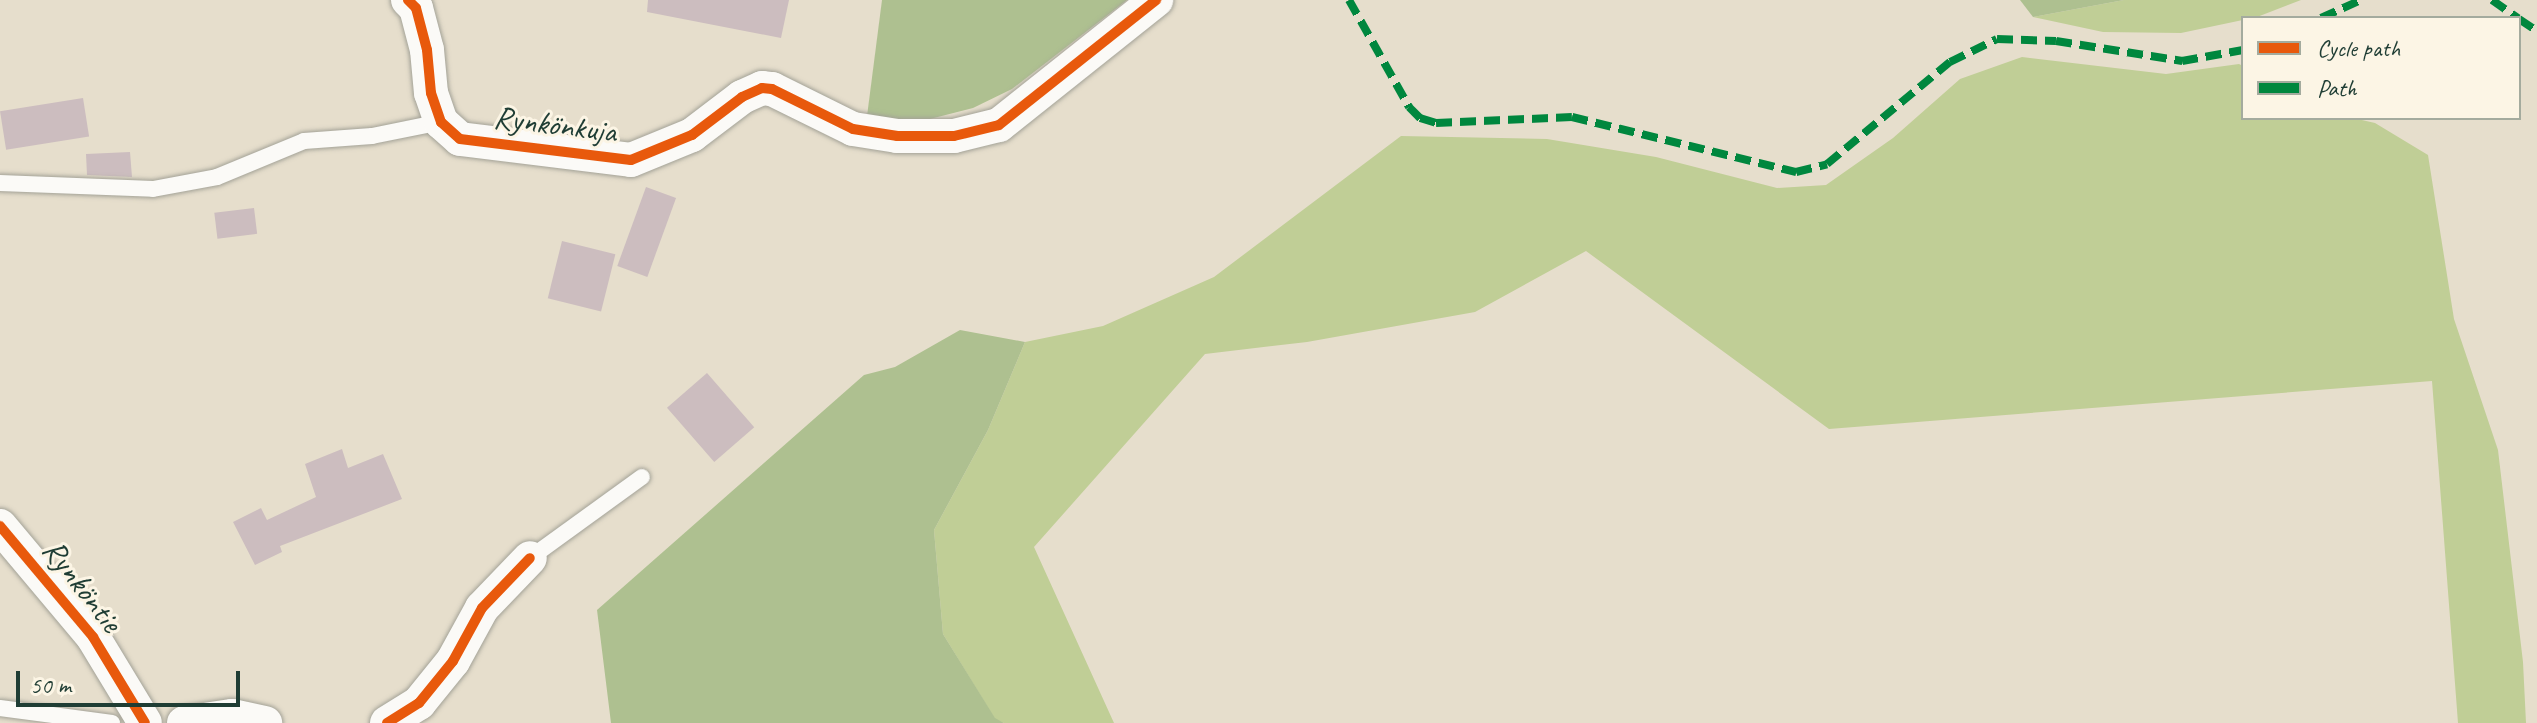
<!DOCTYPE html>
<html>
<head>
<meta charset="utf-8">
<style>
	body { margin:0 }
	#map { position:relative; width:2537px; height:723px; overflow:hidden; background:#e6decc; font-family:Caveat,sans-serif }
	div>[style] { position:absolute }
	.green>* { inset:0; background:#c0ce96 }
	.forest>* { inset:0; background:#aec090 }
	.building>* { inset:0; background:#ccbdbf; transform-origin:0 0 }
	.roads { filter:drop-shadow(0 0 2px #a3a297) drop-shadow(0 0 2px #a3a297) }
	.service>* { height:16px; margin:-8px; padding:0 8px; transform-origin:8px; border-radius:8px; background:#fbfaf7 }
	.minor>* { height:34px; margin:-17px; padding:0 17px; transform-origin:17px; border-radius:17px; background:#fbfaf7 }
	.quiet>* { height:8px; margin-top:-4px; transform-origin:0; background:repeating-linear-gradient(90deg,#00873e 0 16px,transparent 0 24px) }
	.cycleway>* { height:10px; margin:-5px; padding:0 5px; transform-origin:5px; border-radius:5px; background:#e8590c }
	span { translate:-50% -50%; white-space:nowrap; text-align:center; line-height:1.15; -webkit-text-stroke:6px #fcf5e5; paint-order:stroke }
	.street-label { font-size:32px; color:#1f3d34 }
	.legend { position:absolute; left:2241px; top:16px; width:280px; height:104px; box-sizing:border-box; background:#fcf5e5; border:2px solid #a4ab9e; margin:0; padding:10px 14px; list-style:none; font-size:24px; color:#1f3d34 }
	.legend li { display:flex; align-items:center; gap:16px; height:40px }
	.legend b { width:40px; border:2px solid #a4ab9e }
	.scale { position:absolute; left:16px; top:671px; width:224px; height:36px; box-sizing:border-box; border:4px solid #1f3d34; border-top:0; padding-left:10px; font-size:24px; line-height:28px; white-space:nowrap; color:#1f3d34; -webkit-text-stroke:6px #fcf5e5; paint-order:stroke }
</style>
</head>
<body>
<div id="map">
	<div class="green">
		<i style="clip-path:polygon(2124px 0,2301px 0,2257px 17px,2181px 33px,2103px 32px,2033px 17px)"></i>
		<i style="clip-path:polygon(2022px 57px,2166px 74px,2239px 64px,2243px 66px,2243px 118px,2353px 118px,2375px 123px,2428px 155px,2454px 319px,2498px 450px,2523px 662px,2526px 723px,2458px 723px,2432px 381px,1829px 429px,1586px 251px,1475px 312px,1307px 342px,1205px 354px,1034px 547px,1114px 723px,1004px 723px,995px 719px,943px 634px,934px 530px,988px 430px,1025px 342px,1103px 326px,1214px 277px,1401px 136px,1547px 139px,1656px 157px,1777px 188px,1826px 185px,1893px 138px,1960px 79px)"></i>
	</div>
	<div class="forest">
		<i style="clip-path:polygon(882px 0,1127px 0,1012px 89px,973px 108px,926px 120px,866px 124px)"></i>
		<i style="clip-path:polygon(2020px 0,2124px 0,2033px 17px)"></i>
		<i style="clip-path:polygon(960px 330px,1025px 342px,988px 430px,934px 530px,943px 634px,995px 718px,1004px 723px,611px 723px,597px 610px,864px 375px,895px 367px)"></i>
	</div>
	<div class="building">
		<i style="clip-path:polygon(648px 0,789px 0,781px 38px,647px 12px)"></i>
		<i style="left:83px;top:98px;width:39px;height:84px;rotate:81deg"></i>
		<i style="clip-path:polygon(130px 152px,132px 177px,87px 175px,86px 154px)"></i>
		<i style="left:646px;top:187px;width:32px;height:84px;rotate:20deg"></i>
		<i style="left:254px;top:208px;width:26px;height:40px;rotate:83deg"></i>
		<i style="left:562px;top:241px;width:55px;height:59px;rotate:14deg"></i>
		<i style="left:707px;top:373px;width:72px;height:53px;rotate:49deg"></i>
		<i style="clip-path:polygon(342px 449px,348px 468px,383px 454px,402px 499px,280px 546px,282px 552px,255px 565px,233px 522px,261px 508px,267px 520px,316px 497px,305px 464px)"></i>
	</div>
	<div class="roads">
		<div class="service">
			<i style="left:0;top:183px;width:153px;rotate:2.2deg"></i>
			<i style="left:153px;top:189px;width:65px;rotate:-10.6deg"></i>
			<i style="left:217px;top:177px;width:94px;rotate:-22.5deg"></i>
			<i style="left:304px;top:141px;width:68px;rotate:-4.2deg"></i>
			<i style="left:372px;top:136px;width:70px;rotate:-11.5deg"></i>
			<i style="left:530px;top:558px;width:138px;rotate:-35.9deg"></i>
			<i style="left:0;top:708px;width:113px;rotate:7.6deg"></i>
		</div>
		<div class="minor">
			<i style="left:408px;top:0;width:11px;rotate:45deg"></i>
			<i style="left:416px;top:8px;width:43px;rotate:75.3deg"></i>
			<i style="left:427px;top:50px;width:43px;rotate:84.7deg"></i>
			<i style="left:431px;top:93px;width:31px;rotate:71deg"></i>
			<i style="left:441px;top:122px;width:25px;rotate:42deg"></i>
			<i style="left:460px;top:139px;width:172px;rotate:7deg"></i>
			<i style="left:631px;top:160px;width:66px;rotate:-22.3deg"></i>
			<i style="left:692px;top:135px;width:63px;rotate:-37.2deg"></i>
			<i style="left:742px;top:97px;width:22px;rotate:-24deg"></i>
			<i style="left:762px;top:88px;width:10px;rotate:6deg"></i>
			<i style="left:772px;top:89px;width:90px;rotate:26.3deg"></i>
			<i style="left:853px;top:129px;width:45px;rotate:9deg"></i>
			<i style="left:897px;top:136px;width:57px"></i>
			<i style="left:954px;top:136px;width:46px;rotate:-13.7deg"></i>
			<i style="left:999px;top:125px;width:201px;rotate:-38.5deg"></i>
			<i style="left:0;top:526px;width:145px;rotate:50deg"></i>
			<i style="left:93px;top:637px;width:100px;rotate:58.8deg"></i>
			<i style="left:184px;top:723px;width:49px;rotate:-8.3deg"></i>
			<i style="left:232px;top:716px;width:34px;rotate:12deg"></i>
			<i style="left:387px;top:723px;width:38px;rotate:-32deg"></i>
			<i style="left:419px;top:703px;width:54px;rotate:-51deg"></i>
			<i style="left:453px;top:661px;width:60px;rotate:-61.3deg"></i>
			<i style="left:482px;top:608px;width:69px;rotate:-46.2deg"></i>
		</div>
	</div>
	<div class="quiet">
		<i style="left:1349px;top:0;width:123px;rotate:60.7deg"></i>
		<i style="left:1409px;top:107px;width:16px;rotate:45deg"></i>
		<i style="left:1420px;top:118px;width:17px;rotate:17deg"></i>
		<i style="left:1436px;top:123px;width:136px;rotate:-2.5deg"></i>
		<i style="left:1572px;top:117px;width:231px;rotate:13.8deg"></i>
		<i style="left:1796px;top:172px;width:32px;rotate:-14deg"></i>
		<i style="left:1827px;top:164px;width:160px;rotate:-39.7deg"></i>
		<i style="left:1950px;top:62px;width:52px;rotate:-26.1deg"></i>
		<i style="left:1997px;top:39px;width:59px;rotate:1.9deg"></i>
		<i style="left:2056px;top:41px;width:128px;rotate:9deg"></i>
		<i style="left:2182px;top:61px;width:62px;rotate:-10.2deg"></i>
		<i style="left:2492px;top:0;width:32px;rotate:35deg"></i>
		<i style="left:2321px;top:18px;width:44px;rotate:-24.2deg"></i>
		<i style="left:2519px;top:19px;width:22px;rotate:34deg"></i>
	</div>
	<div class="cycleway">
		<i style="left:408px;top:0;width:11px;rotate:45deg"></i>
		<i style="left:416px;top:8px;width:43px;rotate:75.3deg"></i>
		<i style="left:427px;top:50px;width:43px;rotate:84.7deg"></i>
		<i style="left:431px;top:93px;width:31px;rotate:71deg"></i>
		<i style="left:441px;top:122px;width:25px;rotate:42deg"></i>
		<i style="left:460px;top:139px;width:172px;rotate:7deg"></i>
		<i style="left:631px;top:160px;width:66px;rotate:-22.3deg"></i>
		<i style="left:692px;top:135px;width:63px;rotate:-37.2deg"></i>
		<i style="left:742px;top:97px;width:22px;rotate:-24deg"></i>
		<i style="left:762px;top:88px;width:10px;rotate:6deg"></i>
		<i style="left:772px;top:89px;width:90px;rotate:26.3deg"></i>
		<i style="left:853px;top:129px;width:45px;rotate:9deg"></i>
		<i style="left:897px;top:136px;width:57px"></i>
		<i style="left:954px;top:136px;width:46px;rotate:-13.7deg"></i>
		<i style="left:999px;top:125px;width:201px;rotate:-38.5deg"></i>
		<i style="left:0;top:526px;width:145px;rotate:50deg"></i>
		<i style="left:93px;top:637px;width:100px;rotate:58.8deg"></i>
		<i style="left:387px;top:723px;width:38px;rotate:-32deg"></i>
		<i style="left:419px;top:703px;width:54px;rotate:-51deg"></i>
		<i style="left:453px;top:661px;width:60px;rotate:-61.3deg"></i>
		<i style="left:482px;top:608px;width:69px;rotate:-46.2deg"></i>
	</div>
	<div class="street-label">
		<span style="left:555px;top:125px;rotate:7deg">Rynkönkuja</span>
		<span style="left:82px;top:586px;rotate:52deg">Rynköntie</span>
	</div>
	<ul class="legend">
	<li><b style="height:10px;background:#e8590c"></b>Cycle path</li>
	<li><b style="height:10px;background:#00873e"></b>Path</li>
	</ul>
	<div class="scale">50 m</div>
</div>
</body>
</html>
